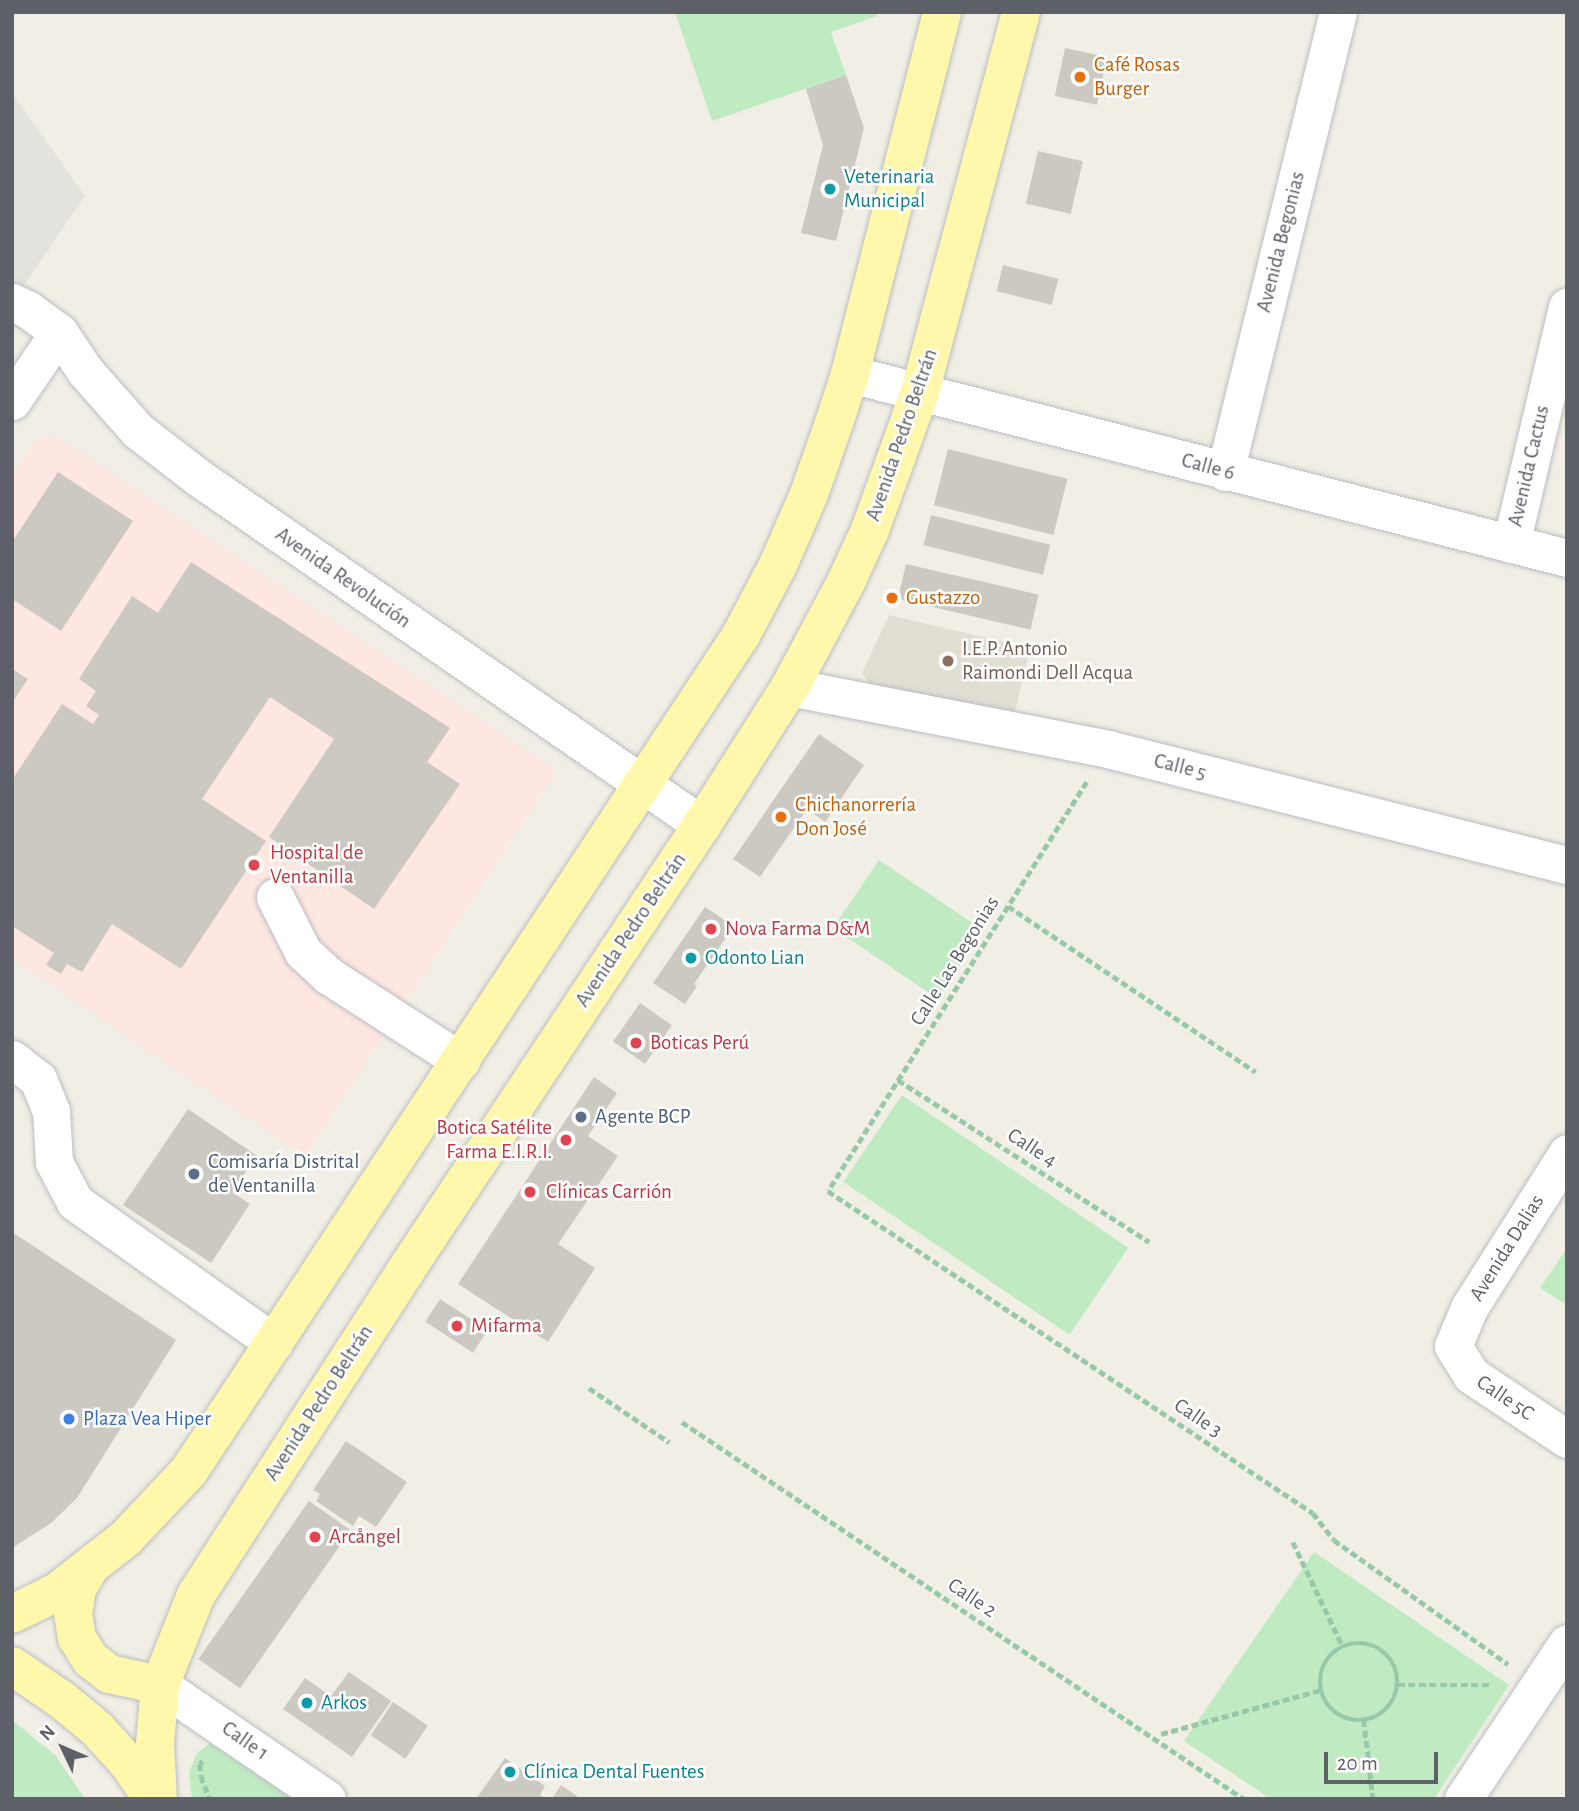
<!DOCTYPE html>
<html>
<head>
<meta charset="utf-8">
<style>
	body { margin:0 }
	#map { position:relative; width:1579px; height:1811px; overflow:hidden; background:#f1efe5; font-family:"Alegreya Sans",sans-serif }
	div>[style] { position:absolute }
	.industrial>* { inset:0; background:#e4e2dd }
	.education>* { inset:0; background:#e1ded4 }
	.medical>* { inset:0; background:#fee6e1 }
	.green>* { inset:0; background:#c0eac2; transform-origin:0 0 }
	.building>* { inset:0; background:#ccc9c2; transform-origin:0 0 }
	.path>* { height:4.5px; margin-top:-2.25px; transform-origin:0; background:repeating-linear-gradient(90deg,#97c9a9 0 7px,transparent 0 10.5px) }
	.path>.ring { margin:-2.25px; padding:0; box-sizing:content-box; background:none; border:4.5px solid #97c9a9; border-radius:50% }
	.roads { filter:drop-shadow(0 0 2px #babdc2) drop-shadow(0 0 2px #babdc2) }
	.minor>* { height:37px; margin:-18.5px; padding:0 18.5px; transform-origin:18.5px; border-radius:18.5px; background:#fff }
	.major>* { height:38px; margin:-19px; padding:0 19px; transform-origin:19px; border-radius:19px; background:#fff7ac }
	.dots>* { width:19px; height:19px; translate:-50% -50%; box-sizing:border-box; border:4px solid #fff; border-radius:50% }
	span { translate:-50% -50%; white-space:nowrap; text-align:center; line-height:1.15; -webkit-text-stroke:5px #fff; paint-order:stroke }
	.food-label { font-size:21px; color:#c56008 }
	.left { translate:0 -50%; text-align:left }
	.culture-label { font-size:21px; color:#0d838f }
	.street-label { font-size:21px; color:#5d6167 }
	.education-label { font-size:21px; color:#785e54 }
	.health-label { font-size:21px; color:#be3a42 }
	.right { translate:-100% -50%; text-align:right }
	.service-label { font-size:21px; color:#4e5e75 }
	.shop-label { font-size:21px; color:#366cbe }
	.frame { position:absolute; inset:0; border:14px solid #5d6167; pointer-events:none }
	.north { position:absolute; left:28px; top:1713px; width:70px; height:70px; -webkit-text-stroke:5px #fff; paint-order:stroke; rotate:314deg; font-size:19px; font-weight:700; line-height:28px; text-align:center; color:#5d6167 }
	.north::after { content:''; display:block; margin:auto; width:24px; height:32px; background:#5d6167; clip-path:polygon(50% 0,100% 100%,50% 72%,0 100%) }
	.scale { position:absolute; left:1324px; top:1752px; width:114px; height:32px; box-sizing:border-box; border:4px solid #5d6167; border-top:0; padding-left:9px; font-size:21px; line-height:24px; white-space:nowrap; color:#5d6167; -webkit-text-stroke:5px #fff; paint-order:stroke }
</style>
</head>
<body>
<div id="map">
	<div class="industrial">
		<i style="clip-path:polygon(12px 93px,85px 196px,12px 303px)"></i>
	</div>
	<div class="education">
		<i style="clip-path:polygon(889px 615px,1030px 648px,1014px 717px,872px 688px,862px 673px)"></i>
	</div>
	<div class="medical">
		<i style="clip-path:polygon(59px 438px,557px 771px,305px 1156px,12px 958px,12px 476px,37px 439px)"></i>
	</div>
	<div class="green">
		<i style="clip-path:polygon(675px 12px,876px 12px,877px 16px,831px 32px,846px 75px,712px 121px)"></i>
		<i style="left:879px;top:860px;width:126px;height:82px;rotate:34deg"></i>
		<i style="left:902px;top:1095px;width:273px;height:105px;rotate:34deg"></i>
		<i style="clip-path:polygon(1567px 1248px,1567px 1305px,1540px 1288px)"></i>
		<i style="clip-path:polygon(1314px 1552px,1509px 1685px,1434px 1799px,1271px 1799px,1184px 1741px)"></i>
		<i style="clip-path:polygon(12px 1720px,56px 1756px,85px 1799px,12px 1799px)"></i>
		<i style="clip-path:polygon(210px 1743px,273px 1785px,293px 1799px,192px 1799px,189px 1772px,197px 1753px)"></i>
	</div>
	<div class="building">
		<i style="left:1065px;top:48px;width:43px;height:49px;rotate:12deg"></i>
		<i style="clip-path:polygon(846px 75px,864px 128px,836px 241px,801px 233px,823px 145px,806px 89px)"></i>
		<i style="left:1038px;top:151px;width:46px;height:54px;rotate:13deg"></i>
		<i style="left:1003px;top:265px;width:57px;height:27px;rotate:14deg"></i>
		<i style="left:948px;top:449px;width:123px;height:58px;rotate:14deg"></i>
		<i style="clip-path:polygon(58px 472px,133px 521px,61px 631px,12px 599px,12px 542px)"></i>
		<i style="left:931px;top:515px;width:123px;height:31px;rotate:14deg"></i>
		<i style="clip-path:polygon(191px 562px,450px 728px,427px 762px,460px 784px,374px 909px,269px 837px,334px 739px,270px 697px,202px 799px,266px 841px,181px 969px,112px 924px,82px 972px,67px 964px,61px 974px,46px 965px,54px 953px,12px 926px,12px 780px,62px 704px,93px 724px,99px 715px,86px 706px,96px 691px,79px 679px,132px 596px,158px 613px)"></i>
		<i style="left:906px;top:564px;width:136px;height:36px;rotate:13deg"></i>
		<i style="clip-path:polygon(12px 669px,28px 679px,12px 703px)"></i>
		<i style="clip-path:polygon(819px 734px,864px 765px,825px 822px,807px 809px,760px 877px,733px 859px)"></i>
		<i style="clip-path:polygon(705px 907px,734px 926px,694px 984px,697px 986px,685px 1004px,653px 983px)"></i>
		<i style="left:640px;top:1003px;width:39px;height:47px;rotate:35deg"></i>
		<i style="clip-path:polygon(594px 1077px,617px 1093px,588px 1136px,618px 1156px,558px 1244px,595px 1268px,548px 1342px,458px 1284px)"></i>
		<i style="clip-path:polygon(188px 1109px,257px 1156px,232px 1192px,250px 1204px,211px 1263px,123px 1205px)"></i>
		<i style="clip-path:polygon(12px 1232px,176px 1340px,77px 1498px,51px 1523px,12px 1548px)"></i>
		<i style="left:440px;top:1299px;width:57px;height:27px;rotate:33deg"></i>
		<i style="clip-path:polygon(346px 1441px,407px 1482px,376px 1527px,359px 1516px,353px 1526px,316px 1501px,320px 1494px,313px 1490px)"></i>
		<i style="left:309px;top:1501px;width:51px;height:193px;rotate:35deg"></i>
		<i style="clip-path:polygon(349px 1672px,391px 1701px,352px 1757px,283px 1709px,305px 1678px,331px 1696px)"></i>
		<i style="left:393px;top:1702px;width:42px;height:40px;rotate:34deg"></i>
		<i style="clip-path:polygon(505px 1758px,545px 1786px,540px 1795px,545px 1799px,476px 1799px)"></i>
		<i style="clip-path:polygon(561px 1785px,581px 1799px,552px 1799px)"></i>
	</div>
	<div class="path">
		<i style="left:1087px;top:782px;width:484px;rotate:122.3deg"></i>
		<i style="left:828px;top:1191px;width:582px;rotate:33.58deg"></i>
		<i style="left:1313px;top:1513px;width:34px;rotate:52deg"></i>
		<i style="left:1334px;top:1540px;width:214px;rotate:35.5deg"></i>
		<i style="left:1008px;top:906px;width:298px;rotate:33.8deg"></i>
		<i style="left:898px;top:1080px;width:299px;rotate:32.8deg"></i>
		<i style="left:589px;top:1388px;width:97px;rotate:34deg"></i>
		<i style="left:682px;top:1422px;width:677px;rotate:33.85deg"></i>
		<i style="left:1293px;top:1542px;width:116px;rotate:64.5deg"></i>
		<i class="ring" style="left:1320px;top:1643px;width:73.5px;height:73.5px"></i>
		<i style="left:1398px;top:1685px;width:94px"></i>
		<i style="left:1364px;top:1720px;width:80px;rotate:83.5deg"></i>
		<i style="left:1161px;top:1734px;width:166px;rotate:-15.4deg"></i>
		<i style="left:203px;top:1761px;width:4px;rotate:135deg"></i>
		<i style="left:200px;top:1764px;width:12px;rotate:85deg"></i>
		<i style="left:201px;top:1776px;width:25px;rotate:69deg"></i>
	</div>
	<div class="roads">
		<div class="minor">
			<i style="left:12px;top:302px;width:17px;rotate:25deg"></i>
			<i style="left:27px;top:309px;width:39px;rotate:36deg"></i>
			<i style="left:59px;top:332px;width:47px;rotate:56.3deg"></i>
			<i style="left:85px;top:371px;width:80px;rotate:48.5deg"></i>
			<i style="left:138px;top:431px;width:77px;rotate:37.6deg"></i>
			<i style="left:199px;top:478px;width:611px;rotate:34.6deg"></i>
			<i style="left:850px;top:374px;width:740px;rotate:14.39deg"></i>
			<i style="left:12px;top:401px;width:83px;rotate:-55.7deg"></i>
			<i style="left:1225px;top:472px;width:474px;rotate:-76.2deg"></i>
			<i style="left:1511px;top:544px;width:244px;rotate:-76.7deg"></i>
			<i style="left:790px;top:687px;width:324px;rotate:11deg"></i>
			<i style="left:1108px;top:749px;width:473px;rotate:14.2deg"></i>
			<i style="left:275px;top:897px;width:62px;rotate:63deg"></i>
			<i style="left:303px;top:952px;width:35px;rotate:43deg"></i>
			<i style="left:329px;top:976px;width:157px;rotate:32.8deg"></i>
			<i style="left:12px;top:1059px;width:33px;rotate:38deg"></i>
			<i style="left:38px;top:1079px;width:35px;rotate:68deg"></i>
			<i style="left:51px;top:1111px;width:51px;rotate:86.6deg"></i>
			<i style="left:54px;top:1162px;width:45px;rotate:62.3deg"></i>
			<i style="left:75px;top:1202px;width:244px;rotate:35.3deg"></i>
			<i style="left:1567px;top:1153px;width:183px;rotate:122.3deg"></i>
			<i style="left:1469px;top:1308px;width:41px;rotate:112.8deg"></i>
			<i style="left:1453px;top:1346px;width:34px;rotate:58deg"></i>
			<i style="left:1471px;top:1375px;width:115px;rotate:33.7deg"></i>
			<i style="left:160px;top:1685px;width:202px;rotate:34.3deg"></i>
			<i style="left:1463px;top:1799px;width:187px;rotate:-56.3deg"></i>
		</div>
		<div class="major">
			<i style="left:90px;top:1567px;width:26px;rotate:121deg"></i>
			<i style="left:77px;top:1589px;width:24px;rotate:99deg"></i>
			<i style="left:73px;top:1613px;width:25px;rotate:81deg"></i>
			<i style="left:77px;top:1638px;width:25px;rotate:58deg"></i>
			<i style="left:90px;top:1659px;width:24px;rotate:38deg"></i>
			<i style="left:109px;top:1674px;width:52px;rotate:12.2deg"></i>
			<i style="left:12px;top:1614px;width:50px;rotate:-26.1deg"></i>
			<i style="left:57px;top:1592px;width:88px;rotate:-38deg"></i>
			<i style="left:126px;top:1538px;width:92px;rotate:-46.8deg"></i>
			<i style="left:189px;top:1471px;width:1002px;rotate:-56.56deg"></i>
			<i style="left:741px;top:635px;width:79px;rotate:-62.1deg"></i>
			<i style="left:778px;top:565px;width:77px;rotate:-66.4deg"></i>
			<i style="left:809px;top:494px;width:75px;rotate:-70.6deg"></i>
			<i style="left:834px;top:423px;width:52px;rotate:-71.9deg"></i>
			<i style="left:850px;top:374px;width:374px;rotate:-75.7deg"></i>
			<i style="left:12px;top:1666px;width:60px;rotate:34.2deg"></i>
			<i style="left:62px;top:1700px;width:45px;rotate:39.6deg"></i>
			<i style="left:97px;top:1729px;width:46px;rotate:47.6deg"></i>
			<i style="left:128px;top:1763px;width:44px;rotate:55.2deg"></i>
			<i style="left:158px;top:1799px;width:55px;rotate:-93.1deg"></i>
			<i style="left:155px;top:1744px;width:59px;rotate:-85.2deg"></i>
			<i style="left:160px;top:1685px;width:97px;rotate:-68.2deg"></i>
			<i style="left:196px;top:1595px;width:387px;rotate:-57.1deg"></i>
			<i style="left:406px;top:1270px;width:534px;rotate:-56.37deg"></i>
			<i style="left:702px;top:825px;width:164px;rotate:-57.5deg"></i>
			<i style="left:790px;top:687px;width:119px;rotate:-61.9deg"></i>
			<i style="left:846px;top:582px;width:57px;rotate:-65.2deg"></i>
			<i style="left:870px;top:530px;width:147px;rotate:-70.1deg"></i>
			<i style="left:920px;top:392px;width:393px;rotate:-75.1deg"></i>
		</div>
	</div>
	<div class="dots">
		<i style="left:1080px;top:77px;background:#e8710a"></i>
		<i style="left:830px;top:189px;background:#0f9aa8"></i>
		<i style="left:892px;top:598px;background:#e8710a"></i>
		<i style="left:948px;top:661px;background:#8d6e63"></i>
		<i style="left:781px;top:817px;background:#e8710a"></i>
		<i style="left:254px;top:865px;background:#e0444e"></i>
		<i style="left:711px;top:929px;background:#e0444e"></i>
		<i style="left:691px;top:958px;background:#0f9aa8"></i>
		<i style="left:636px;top:1043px;background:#e0444e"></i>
		<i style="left:581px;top:1117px;background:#5c6f8a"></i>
		<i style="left:566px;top:1140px;background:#e0444e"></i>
		<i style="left:194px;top:1174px;background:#5c6f8a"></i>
		<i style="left:530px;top:1192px;background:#e0444e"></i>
		<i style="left:457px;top:1326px;background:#e0444e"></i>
		<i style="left:69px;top:1419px;background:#3f7fe0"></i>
		<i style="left:315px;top:1537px;background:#e0444e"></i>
		<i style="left:307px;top:1703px;background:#0f9aa8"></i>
		<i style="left:510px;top:1772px;background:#0f9aa8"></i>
	</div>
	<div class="food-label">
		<span class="left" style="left:1094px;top:77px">Café Rosas<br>Burger</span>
		<span class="left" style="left:906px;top:598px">Gustazzo</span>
		<span class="left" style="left:795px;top:817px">Chichanorrería<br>Don José</span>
	</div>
	<div class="culture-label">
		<span class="left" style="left:844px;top:189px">Veterinaria<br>Municipal</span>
		<span class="left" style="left:705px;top:958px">Odonto Lian</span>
		<span class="left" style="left:321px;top:1703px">Arkos</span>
		<span class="left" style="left:524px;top:1772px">Clínica Dental Fuentes</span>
	</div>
	<div class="street-label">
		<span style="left:1281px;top:242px;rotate:-76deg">Avenida Begonias</span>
		<span style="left:902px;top:435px;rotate:-71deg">Avenida Pedro Beltrán</span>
		<span style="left:1529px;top:466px;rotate:-77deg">Avenida Cactus</span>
		<span style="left:1208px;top:467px;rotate:15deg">Calle 6</span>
		<span style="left:343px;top:578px;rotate:35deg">Avenida Revolución</span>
		<span style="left:1180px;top:767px;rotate:14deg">Calle 5</span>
		<span style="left:631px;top:930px;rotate:-56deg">Avenida Pedro Beltrán</span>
		<span style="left:955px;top:961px;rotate:-58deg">Calle Las Begonias</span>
		<span style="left:1032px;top:1148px;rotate:33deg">Calle 4</span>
		<span style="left:1507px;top:1248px;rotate:-58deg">Avenida Dalias</span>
		<span style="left:1505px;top:1398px;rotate:34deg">Calle 5C</span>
		<span style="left:319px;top:1403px;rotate:-57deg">Avenida Pedro Beltrán</span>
		<span style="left:1198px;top:1418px;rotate:34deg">Calle 3</span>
		<span style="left:972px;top:1598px;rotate:34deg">Calle 2</span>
		<span style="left:245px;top:1741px;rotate:35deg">Calle 1</span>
	</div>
	<div class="education-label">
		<span class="left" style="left:962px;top:661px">I.E.P. Antonio<br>Raimondi Dell Acqua</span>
	</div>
	<div class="health-label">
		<span class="left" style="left:270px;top:865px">Hospital de<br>Ventanilla</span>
		<span class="left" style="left:725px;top:929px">Nova Farma D&amp;M</span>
		<span class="left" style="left:650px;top:1043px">Boticas Perú</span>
		<span class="right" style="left:552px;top:1140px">Botica Satélite<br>Farma E.I.R.I.</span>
		<span class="left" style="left:546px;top:1192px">Clínicas Carrión</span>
		<span class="left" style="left:471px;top:1326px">Mifarma</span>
		<span class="left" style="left:329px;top:1537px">Arcångel</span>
	</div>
	<div class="service-label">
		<span class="left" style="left:595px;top:1117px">Agente BCP</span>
		<span class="left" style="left:208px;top:1174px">Comisaría Distrital<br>de Ventanilla</span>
	</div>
	<div class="shop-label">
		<span class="left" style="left:83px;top:1419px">Plaza Vea Hiper</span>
	</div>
	<div class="frame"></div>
	<div class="north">N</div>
	<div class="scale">20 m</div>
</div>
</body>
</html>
